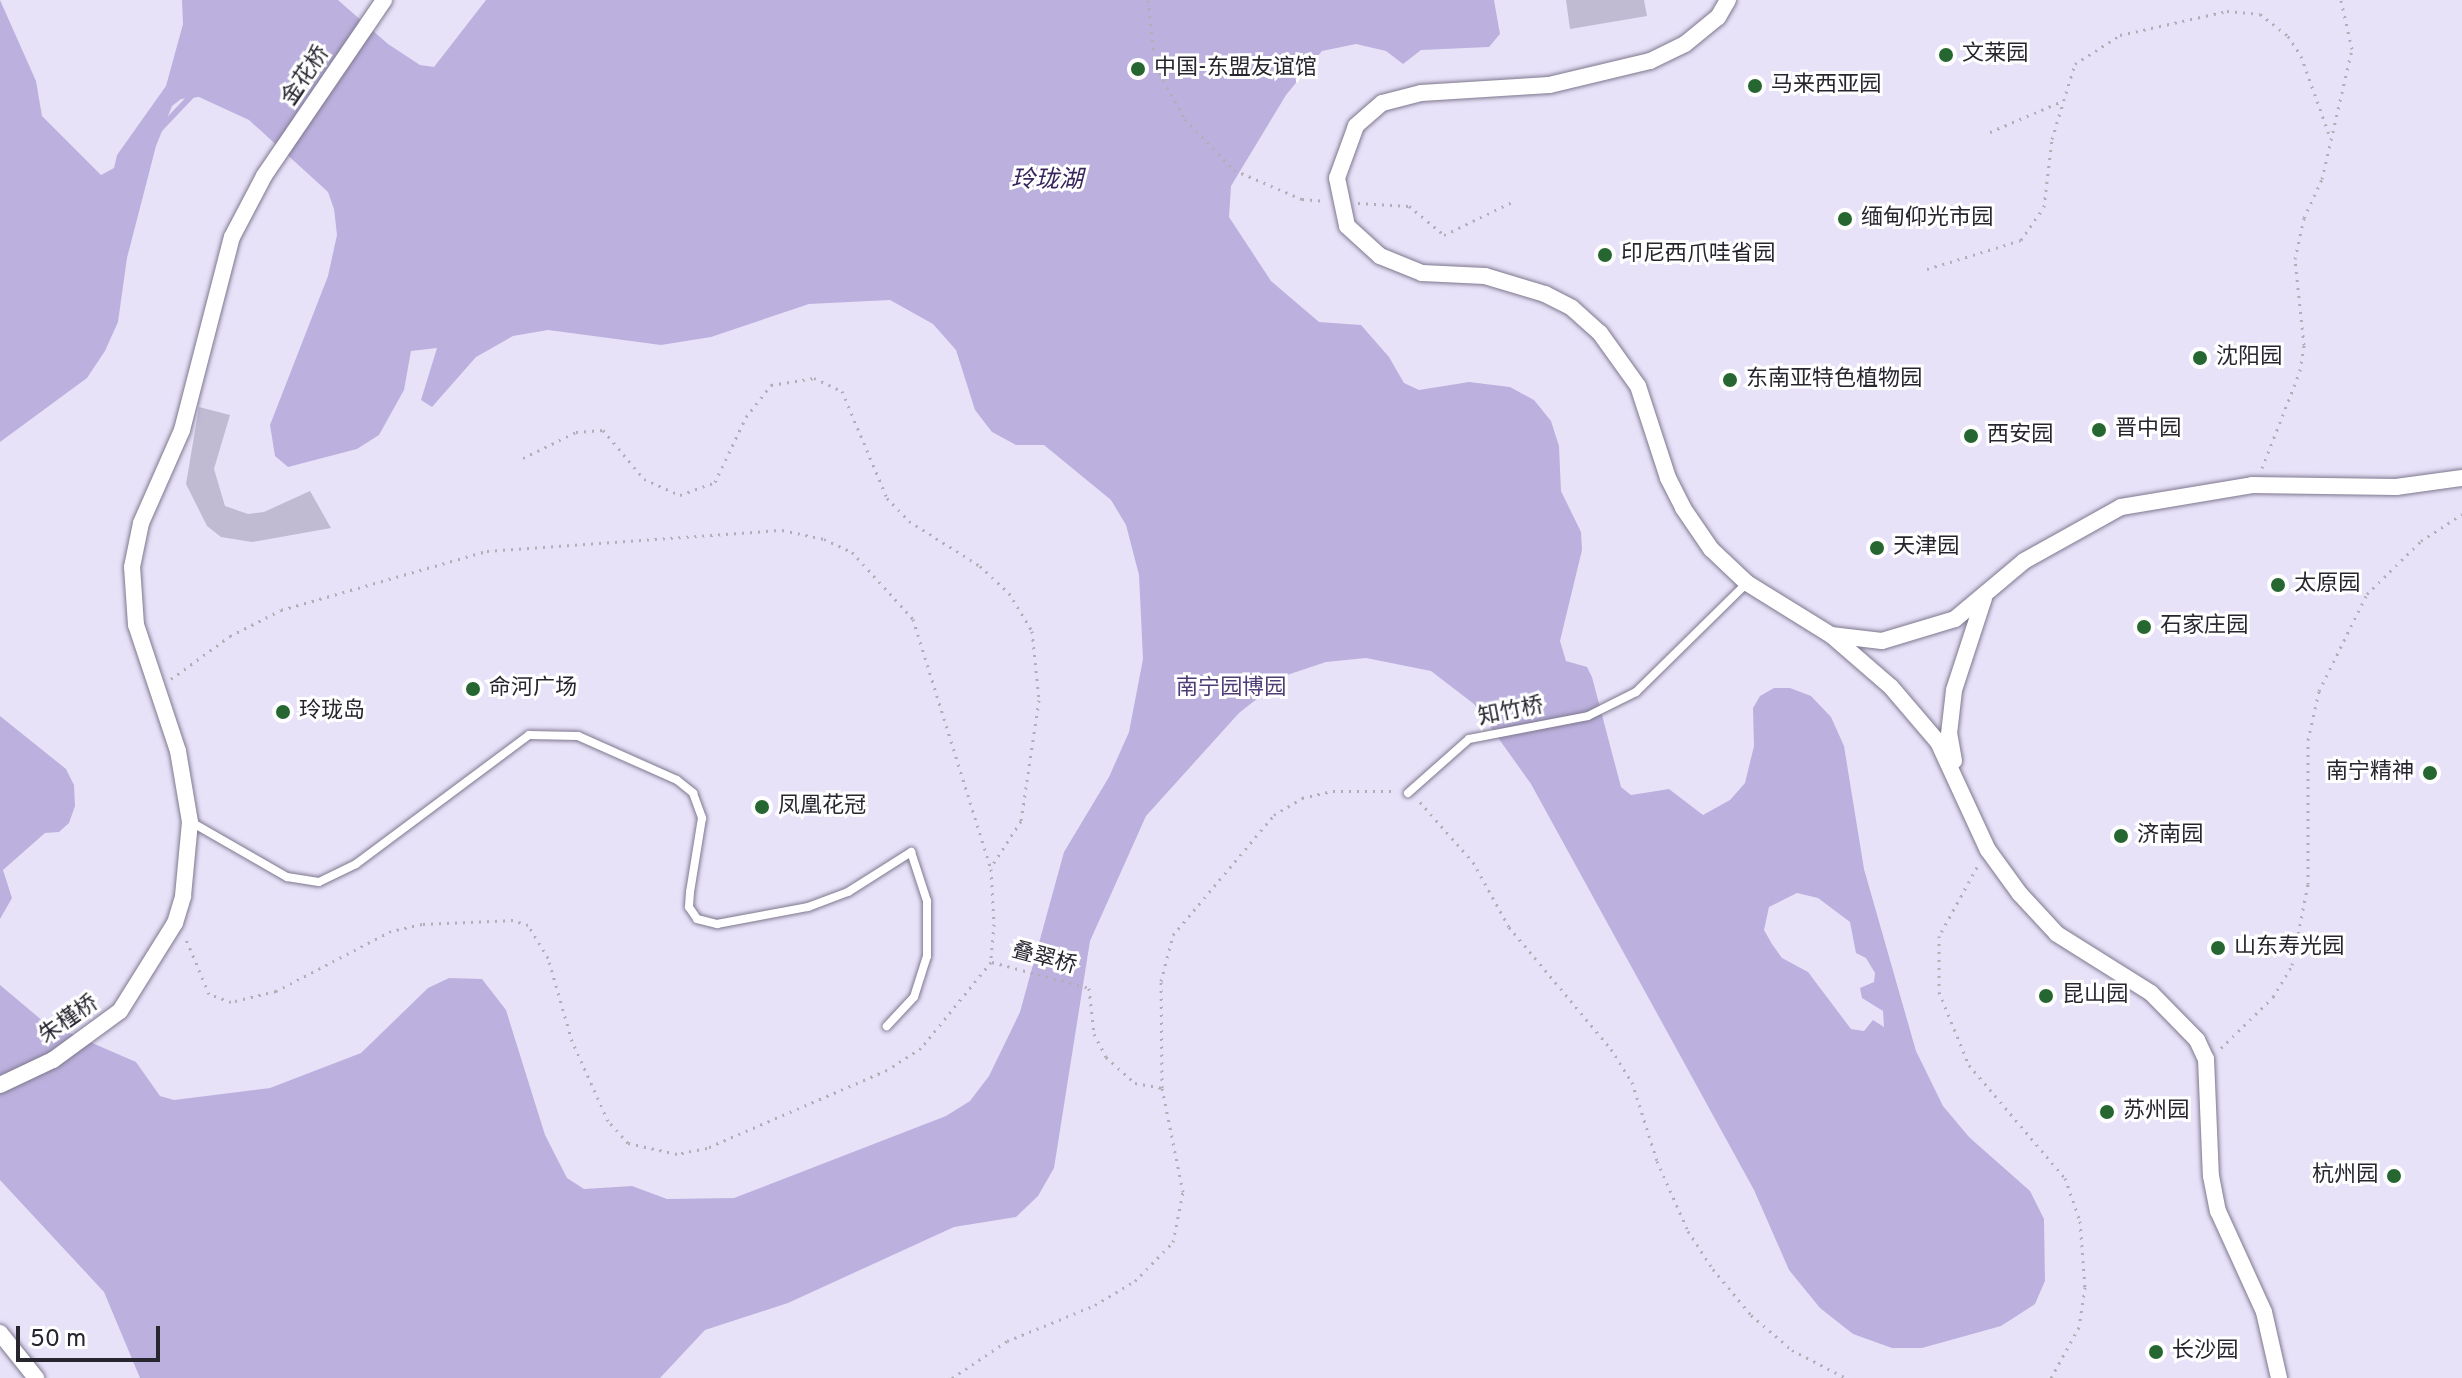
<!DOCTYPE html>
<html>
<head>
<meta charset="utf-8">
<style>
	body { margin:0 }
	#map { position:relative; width:2462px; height:1378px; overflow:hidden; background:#f9f7fc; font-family:Overpass,"Noto Sans SC",sans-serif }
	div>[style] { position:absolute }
	.green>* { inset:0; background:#e8e2f9; transform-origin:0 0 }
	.water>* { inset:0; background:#bcb1de }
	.stream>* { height:6px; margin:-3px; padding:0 3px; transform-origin:3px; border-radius:3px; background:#bcb1de }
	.building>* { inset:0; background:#c0bad2 }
	.path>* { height:3px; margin-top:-1.5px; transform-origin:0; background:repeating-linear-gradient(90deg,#b1afb5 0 2px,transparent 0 8px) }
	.roads { filter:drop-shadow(0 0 2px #7e788e) drop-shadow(0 0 2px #7e788e) }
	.service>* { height:8px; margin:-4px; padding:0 4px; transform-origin:4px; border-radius:4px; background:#fff }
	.minor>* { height:16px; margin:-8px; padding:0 8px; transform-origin:8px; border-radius:8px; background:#fff }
	.dots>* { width:22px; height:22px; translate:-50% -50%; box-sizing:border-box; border:4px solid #fff; border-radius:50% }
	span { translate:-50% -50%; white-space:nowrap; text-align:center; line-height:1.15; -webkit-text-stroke:6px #fff; paint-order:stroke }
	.poi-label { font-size:22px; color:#27252e }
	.left { translate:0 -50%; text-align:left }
	.right { translate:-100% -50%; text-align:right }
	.street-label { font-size:22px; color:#27252e }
	.park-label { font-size:22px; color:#4e3c75 }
	.water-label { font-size:24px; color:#38255c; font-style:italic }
	.scale { position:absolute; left:16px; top:1326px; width:144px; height:36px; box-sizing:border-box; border:4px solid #27252e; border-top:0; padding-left:10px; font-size:24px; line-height:28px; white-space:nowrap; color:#27252e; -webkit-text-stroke:6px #fff; paint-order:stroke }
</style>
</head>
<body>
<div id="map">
	<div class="green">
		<i style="left:0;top:0;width:2462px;height:1378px"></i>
	</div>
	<div class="water">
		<i style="clip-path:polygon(evenodd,0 0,36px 81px,42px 116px,101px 175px,114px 168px,117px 155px,166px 86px,183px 24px,182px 0,338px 0,388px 44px,420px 65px,434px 67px,486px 0,1494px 0,1500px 34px,1489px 47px,1421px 50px,1403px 64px,1386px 51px,1356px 44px,1322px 51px,1286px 95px,1231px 186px,1229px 217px,1271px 281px,1319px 322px,1361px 325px,1389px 357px,1404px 383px,1419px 390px,1469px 382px,1510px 387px,1534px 400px,1551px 421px,1559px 446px,1561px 491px,1581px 532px,1582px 550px,1560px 641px,1566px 661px,1587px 667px,1592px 677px,1621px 787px,1631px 795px,1669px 789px,1703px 815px,1730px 800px,1745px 783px,1754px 746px,1753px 708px,1760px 696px,1774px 688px,1790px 688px,1811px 696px,1831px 717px,1844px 746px,1864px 869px,1916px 1051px,1943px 1106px,1969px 1137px,2030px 1191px,2044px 1219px,2045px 1281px,2035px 1304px,2001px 1326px,1922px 1348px,1892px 1348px,1853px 1334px,1820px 1308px,1789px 1270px,1754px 1190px,1531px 784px,1474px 704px,1431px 671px,1366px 658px,1326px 662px,1287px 675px,1239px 713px,1146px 816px,1090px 941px,1054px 1168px,1038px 1196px,1016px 1217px,954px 1227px,788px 1303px,705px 1330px,660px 1378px,140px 1378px,104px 1292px,0 1180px,0 985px,44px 1022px,136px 1062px,160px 1096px,174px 1100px,270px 1088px,361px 1053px,428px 988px,449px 978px,482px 979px,506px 1010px,545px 1135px,567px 1178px,584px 1189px,632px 1186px,667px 1199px,734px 1198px,946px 1116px,970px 1101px,989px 1076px,1020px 1012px,1064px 852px,1109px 777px,1129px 732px,1143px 659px,1139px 575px,1126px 525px,1111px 500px,1044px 445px,1016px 445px,992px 432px,975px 410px,956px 350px,933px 324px,890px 300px,809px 304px,711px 337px,661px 345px,548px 330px,513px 336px,476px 357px,432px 407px,421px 400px,437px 348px,411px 351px,404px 390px,379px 435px,357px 449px,288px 467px,275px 456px,270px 425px,328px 276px,337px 235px,334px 209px,328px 192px,249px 120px,199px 97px,181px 99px,172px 106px,156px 146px,127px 258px,118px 322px,105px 351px,87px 378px,0 442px,0 0,1797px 893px,1818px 898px,1850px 922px,1856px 953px,1866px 958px,1875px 973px,1874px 982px,1860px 988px,1862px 998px,1883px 1011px,1884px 1027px,1873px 1020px,1864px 1031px,1851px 1029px,1808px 972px,1782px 958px,1772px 944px,1764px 930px,1769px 907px,1797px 893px)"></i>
		<i style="clip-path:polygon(0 716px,66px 769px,74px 785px,75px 806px,69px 823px,59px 832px,45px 833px,3px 870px,12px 898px,0 919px)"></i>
	</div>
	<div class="stream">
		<i style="left:159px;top:130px;width:52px;rotate:-46.5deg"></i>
	</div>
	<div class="building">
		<i style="clip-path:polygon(1566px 0,1644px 0,1647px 16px,1570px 29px)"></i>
		<i style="clip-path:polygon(199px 407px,230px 415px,214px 469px,225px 506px,248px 514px,264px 512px,310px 491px,331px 528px,252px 542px,221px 537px,207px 526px,186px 484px)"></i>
	</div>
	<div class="path">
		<i style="left:1148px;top:0;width:66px;rotate:83.9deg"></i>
		<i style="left:1155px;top:66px;width:61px;rotate:60.5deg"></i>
		<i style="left:1185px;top:119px;width:71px;rotate:46.1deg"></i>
		<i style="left:1234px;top:170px;width:74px;rotate:23.1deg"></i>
		<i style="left:1302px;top:199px;width:21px;rotate:5deg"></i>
		<i style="left:1990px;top:132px;width:76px;rotate:-23.2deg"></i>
		<i style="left:1358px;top:203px;width:51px;rotate:3.4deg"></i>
		<i style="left:1409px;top:206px;width:45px;rotate:39.6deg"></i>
		<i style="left:1444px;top:235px;width:76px;rotate:-25.9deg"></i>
		<i style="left:1927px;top:269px;width:98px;rotate:-17.1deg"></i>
		<i style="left:2021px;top:240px;width:40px;rotate:-55.1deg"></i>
		<i style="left:2044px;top:207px;width:68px;rotate:-83.3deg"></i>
		<i style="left:2052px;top:139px;width:78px;rotate:-73deg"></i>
		<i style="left:2075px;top:64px;width:54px;rotate:-32.8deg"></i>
		<i style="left:2120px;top:35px;width:110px;rotate:-12.6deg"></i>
		<i style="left:2227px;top:11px;width:33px;rotate:5deg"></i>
		<i style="left:2260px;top:14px;width:36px;rotate:38deg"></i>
		<i style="left:2288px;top:36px;width:24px;rotate:57deg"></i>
		<i style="left:2301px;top:56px;width:86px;rotate:70.3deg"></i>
		<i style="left:523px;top:458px;width:59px;rotate:-26.1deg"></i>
		<i style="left:576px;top:432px;width:27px;rotate:-4deg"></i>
		<i style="left:603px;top:430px;width:64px;rotate:50.1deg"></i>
		<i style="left:644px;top:479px;width:39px;rotate:24deg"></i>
		<i style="left:680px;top:495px;width:37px;rotate:-20deg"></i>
		<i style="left:715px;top:482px;width:72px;rotate:-64.5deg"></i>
		<i style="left:746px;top:417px;width:41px;rotate:-52deg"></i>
		<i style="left:771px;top:385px;width:44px;rotate:-9.2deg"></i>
		<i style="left:814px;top:378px;width:31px;rotate:25deg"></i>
		<i style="left:842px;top:391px;width:116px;rotate:67.2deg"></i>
		<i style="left:887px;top:498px;width:32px;rotate:46deg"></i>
		<i style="left:909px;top:521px;width:84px;rotate:32.4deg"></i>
		<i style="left:980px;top:566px;width:40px;rotate:43deg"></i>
		<i style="left:1009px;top:593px;width:44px;rotate:58.8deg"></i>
		<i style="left:1032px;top:631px;width:69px;rotate:84.2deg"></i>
		<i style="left:1039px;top:700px;width:122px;rotate:98.5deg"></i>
		<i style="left:1021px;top:821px;width:55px;rotate:123.1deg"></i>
		<i style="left:2262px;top:468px;width:104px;rotate:-68.6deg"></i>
		<i style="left:2300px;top:371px;width:26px;rotate:-81deg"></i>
		<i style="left:2304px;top:345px;width:86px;rotate:-96deg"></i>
		<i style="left:2295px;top:259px;width:42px;rotate:-77.6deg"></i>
		<i style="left:2304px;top:218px;width:43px;rotate:-65.2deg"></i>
		<i style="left:2322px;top:179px;width:133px;rotate:-77deg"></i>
		<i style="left:2352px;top:49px;width:50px;rotate:-102.7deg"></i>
		<i style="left:171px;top:679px;width:73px;rotate:-36.1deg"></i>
		<i style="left:230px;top:636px;width:57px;rotate:-27deg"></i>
		<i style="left:281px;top:610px;width:214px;rotate:-16deg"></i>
		<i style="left:487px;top:551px;width:296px;rotate:-4.1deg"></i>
		<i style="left:782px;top:530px;width:43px;rotate:12.1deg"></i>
		<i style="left:824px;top:539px;width:31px;rotate:25deg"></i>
		<i style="left:852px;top:552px;width:91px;rotate:47.7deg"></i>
		<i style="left:913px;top:619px;width:262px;rotate:72.7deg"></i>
		<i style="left:991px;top:869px;width:55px;rotate:86.9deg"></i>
		<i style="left:994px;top:924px;width:38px;rotate:95deg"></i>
		<i style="left:991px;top:962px;width:111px;rotate:129.1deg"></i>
		<i style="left:921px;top:1048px;width:40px;rotate:147.1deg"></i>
		<i style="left:887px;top:1070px;width:196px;rotate:156.6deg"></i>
		<i style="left:707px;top:1148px;width:31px;rotate:169deg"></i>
		<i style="left:677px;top:1154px;width:50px;rotate:-167.3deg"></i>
		<i style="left:628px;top:1143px;width:30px;rotate:-132deg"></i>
		<i style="left:608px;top:1121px;width:88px;rotate:-114.2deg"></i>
		<i style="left:572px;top:1041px;width:86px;rotate:-106.1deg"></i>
		<i style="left:548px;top:958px;width:39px;rotate:-121deg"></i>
		<i style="left:528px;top:925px;width:16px;rotate:-162deg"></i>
		<i style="left:513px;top:920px;width:91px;rotate:177.5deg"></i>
		<i style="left:422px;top:924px;width:32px;rotate:167deg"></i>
		<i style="left:391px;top:931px;width:130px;rotate:152.4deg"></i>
		<i style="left:276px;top:991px;width:46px;rotate:166.3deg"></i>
		<i style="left:231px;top:1002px;width:23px;rotate:-160deg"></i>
		<i style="left:209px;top:994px;width:60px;rotate:-112.7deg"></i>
		<i style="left:1420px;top:802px;width:80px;rotate:48.5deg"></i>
		<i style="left:1473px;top:862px;width:74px;rotate:61deg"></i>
		<i style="left:1509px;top:927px;width:159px;rotate:50.1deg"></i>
		<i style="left:1611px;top:1049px;width:39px;rotate:58deg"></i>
		<i style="left:1632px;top:1082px;width:83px;rotate:72.4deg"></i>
		<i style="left:1657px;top:1161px;width:77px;rotate:66.1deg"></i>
		<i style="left:1688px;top:1231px;width:45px;rotate:56.7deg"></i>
		<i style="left:1713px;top:1269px;width:60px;rotate:50.4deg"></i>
		<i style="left:1751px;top:1315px;width:54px;rotate:40.5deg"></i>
		<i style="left:1792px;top:1350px;width:61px;rotate:27.4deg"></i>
		<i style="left:1977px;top:867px;width:79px;rotate:118.8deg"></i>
		<i style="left:1939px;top:936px;width:56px;rotate:90deg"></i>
		<i style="left:1939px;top:992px;width:79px;rotate:67.7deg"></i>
		<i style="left:1969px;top:1065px;width:148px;rotate:49.7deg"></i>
		<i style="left:2065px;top:1178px;width:46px;rotate:70.8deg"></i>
		<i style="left:2080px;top:1221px;width:66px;rotate:85.7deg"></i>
		<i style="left:2085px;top:1287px;width:40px;rotate:98.5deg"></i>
		<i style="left:2079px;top:1327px;width:58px;rotate:118.8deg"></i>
		<i style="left:992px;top:962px;width:100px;rotate:15deg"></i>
		<i style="left:1089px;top:988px;width:46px;rotate:83.8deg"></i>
		<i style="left:1094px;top:1034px;width:26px;rotate:62deg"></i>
		<i style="left:1106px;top:1057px;width:39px;rotate:42deg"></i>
		<i style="left:1135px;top:1083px;width:27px;rotate:10deg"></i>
		<i style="left:2221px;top:1048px;width:73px;rotate:-44.4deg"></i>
		<i style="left:2273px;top:997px;width:37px;rotate:-59deg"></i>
		<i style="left:2292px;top:965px;width:83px;rotate:-78.8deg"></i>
		<i style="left:2308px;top:884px;width:144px;rotate:-90deg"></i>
		<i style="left:2308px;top:740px;width:50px;rotate:-77.3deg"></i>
		<i style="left:2319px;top:691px;width:108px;rotate:-63.7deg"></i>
		<i style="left:2367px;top:594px;width:76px;rotate:-44.5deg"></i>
		<i style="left:2421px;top:541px;width:49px;rotate:-33.4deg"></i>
		<i style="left:952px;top:1378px;width:66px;rotate:-33.9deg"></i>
		<i style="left:1007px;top:1341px;width:95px;rotate:-22.2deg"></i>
		<i style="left:1095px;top:1305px;width:47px;rotate:-31deg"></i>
		<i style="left:1135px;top:1281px;width:54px;rotate:-45.7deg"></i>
		<i style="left:1173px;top:1242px;width:51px;rotate:-78.7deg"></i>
		<i style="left:1183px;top:1192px;width:106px;rotate:-101.4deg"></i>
		<i style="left:1162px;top:1088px;width:107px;rotate:-90.5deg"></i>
		<i style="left:1161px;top:981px;width:48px;rotate:-75.4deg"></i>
		<i style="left:1173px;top:935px;width:157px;rotate:-49.9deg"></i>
		<i style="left:1274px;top:815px;width:33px;rotate:-31deg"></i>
		<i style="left:1302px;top:798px;width:32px;rotate:-13deg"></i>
		<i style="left:1333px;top:791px;width:63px"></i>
	</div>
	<div class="roads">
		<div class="service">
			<i style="left:1408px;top:793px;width:81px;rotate:-41.5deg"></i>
			<i style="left:1469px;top:739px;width:121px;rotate:-10.9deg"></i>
			<i style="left:1588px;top:716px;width:54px;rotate:-26.6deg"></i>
			<i style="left:1636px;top:692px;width:156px;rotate:-44.5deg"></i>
			<i style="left:191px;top:822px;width:111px;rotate:29.8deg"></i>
			<i style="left:287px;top:877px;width:32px;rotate:9deg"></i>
			<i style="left:319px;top:882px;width:41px;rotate:-25.9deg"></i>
			<i style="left:356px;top:864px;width:216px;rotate:-36.7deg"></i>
			<i style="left:529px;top:735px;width:49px;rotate:1.2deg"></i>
			<i style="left:578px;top:736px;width:108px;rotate:24deg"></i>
			<i style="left:677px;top:780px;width:21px;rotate:39deg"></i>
			<i style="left:693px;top:793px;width:27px;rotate:70deg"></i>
			<i style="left:702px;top:818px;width:75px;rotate:99.2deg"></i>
			<i style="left:690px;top:892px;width:15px;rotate:94deg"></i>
			<i style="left:689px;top:907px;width:14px;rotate:56deg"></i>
			<i style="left:697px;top:919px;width:21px;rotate:14deg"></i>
			<i style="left:717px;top:924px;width:93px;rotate:-10.6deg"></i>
			<i style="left:808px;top:907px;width:43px;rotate:-20.6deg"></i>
			<i style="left:848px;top:892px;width:75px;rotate:-32.4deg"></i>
			<i style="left:911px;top:852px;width:52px;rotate:71.9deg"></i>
			<i style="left:927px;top:901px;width:55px;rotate:90deg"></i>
			<i style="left:927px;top:956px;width:43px;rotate:107.6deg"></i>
			<i style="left:914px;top:997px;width:40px;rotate:133deg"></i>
		</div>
		<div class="minor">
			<i style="left:1728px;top:0;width:20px;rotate:120deg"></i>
			<i style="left:1718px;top:17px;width:43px;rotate:140.7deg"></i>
			<i style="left:1685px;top:44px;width:39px;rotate:154deg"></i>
			<i style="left:1650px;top:61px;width:104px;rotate:166.6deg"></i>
			<i style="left:1549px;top:85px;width:128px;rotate:176.4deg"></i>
			<i style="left:1421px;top:93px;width:40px;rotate:165.6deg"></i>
			<i style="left:1382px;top:103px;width:35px;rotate:139deg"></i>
			<i style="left:1356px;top:126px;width:55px;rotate:110.1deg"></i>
			<i style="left:1337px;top:178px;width:49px;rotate:78.2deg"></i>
			<i style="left:1347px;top:226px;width:45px;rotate:42.3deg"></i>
			<i style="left:1380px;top:256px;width:45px;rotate:22deg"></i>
			<i style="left:1422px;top:273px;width:63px;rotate:2.7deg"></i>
			<i style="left:1485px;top:276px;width:63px;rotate:16.7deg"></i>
			<i style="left:1545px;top:294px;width:30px;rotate:27deg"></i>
			<i style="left:1572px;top:308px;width:38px;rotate:42deg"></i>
			<i style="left:1600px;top:333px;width:65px;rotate:54.4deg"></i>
			<i style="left:1638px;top:386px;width:97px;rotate:71.9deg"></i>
			<i style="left:1668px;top:478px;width:34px;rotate:63deg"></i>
			<i style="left:1683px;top:508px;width:50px;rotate:55.7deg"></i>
			<i style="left:1711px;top:549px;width:50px;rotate:43.4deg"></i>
			<i style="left:1747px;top:583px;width:99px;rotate:31.8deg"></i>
			<i style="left:1831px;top:635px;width:51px;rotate:6.7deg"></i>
			<i style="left:1882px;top:641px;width:76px;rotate:-16.8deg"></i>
			<i style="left:1955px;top:619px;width:90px;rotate:-40deg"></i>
			<i style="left:2024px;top:561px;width:111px;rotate:-29.1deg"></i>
			<i style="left:2121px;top:507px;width:133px;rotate:-9.5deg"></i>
			<i style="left:2252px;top:485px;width:144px;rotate:0.8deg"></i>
			<i style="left:2396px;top:487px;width:67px;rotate:-7.8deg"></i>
			<i style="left:1831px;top:635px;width:79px;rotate:40.9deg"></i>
			<i style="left:1891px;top:687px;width:72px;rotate:49.5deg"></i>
			<i style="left:1938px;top:742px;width:119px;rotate:65.2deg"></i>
			<i style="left:1988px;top:850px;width:54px;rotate:54deg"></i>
			<i style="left:2020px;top:894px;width:54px;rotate:47.2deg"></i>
			<i style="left:2057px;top:934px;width:111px;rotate:32.1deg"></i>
			<i style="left:2151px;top:993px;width:66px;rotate:45.6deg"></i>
			<i style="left:2197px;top:1040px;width:21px;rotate:65deg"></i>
			<i style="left:2206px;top:1059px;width:117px;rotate:87.6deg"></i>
			<i style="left:2211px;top:1176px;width:36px;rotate:79deg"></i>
			<i style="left:2218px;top:1211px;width:111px;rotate:65.5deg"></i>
			<i style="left:2264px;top:1312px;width:68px;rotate:77.2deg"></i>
			<i style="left:1954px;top:761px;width:27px;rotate:-100deg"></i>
			<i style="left:1949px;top:734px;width:44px;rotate:-83.5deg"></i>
			<i style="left:1954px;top:690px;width:97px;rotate:-71.9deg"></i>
			<i style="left:0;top:1085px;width:59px;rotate:-25.3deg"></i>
			<i style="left:53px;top:1060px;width:83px;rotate:-36.2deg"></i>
			<i style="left:120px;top:1011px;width:104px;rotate:-58deg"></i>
			<i style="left:175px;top:923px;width:28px;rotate:-73deg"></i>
			<i style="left:183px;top:896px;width:74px;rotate:-84.6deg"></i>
			<i style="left:190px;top:822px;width:72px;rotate:-99.6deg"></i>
			<i style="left:178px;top:751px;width:133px;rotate:-108.4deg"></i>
			<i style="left:136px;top:625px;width:58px;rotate:-93.9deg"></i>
			<i style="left:132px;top:567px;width:45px;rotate:-78.4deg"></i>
			<i style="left:141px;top:523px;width:102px;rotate:-66.2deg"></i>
			<i style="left:182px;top:430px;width:199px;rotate:-75.5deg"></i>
			<i style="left:232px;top:237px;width:69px;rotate:-62.3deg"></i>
			<i style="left:264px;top:176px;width:213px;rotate:-55.7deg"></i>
			<i style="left:0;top:1333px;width:58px;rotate:51.3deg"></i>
		</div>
	</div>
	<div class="dots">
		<i style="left:1946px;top:55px;background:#266731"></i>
		<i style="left:1138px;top:69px;background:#266731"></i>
		<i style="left:1755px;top:86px;background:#266731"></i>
		<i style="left:1845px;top:219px;background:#266731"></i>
		<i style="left:1605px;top:255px;background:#266731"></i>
		<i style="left:2200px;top:358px;background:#266731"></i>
		<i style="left:1730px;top:380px;background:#266731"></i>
		<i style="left:2099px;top:430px;background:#266731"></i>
		<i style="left:1971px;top:436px;background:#266731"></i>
		<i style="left:1877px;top:548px;background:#266731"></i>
		<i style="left:2278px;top:585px;background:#266731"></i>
		<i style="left:2144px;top:627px;background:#266731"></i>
		<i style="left:473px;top:689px;background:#266731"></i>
		<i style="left:283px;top:712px;background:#266731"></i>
		<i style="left:2430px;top:773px;background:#266731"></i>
		<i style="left:762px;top:807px;background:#266731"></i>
		<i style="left:2121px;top:836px;background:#266731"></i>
		<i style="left:2218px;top:948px;background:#266731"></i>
		<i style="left:2046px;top:996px;background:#266731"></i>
		<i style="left:2107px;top:1112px;background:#266731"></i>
		<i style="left:2394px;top:1176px;background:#266731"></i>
		<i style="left:2156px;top:1352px;background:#266731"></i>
	</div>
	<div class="poi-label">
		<span class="left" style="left:1962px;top:55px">文莱园</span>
		<span class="left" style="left:1154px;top:69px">中国-东盟友谊馆</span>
		<span class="left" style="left:1771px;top:86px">马来西亚园</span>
		<span class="left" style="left:1861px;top:219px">缅甸·仰光市园</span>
		<span class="left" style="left:1621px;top:255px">印尼·西爪哇省园</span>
		<span class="left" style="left:2216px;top:358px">沈阳园</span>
		<span class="left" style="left:1746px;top:380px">东南亚特色植物园</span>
		<span class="left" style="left:2115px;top:430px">晋中园</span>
		<span class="left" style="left:1987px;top:436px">西安园</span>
		<span class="left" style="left:1893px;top:548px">天津园</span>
		<span class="left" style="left:2294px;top:585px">太原园</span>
		<span class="left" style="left:2160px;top:627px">石家庄园</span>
		<span class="left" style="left:489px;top:689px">命河广场</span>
		<span class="left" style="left:299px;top:712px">玲珑岛</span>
		<span class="right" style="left:2414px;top:773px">南宁精神</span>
		<span class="left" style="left:778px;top:807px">凤凰花冠</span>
		<span class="left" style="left:2137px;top:836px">济南园</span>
		<span class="left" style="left:2234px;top:948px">山东寿光园</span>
		<span class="left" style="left:2062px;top:996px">昆山园</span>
		<span class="left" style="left:2123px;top:1112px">苏州园</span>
		<span class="right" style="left:2378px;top:1176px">杭州园</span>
		<span class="left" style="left:2172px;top:1352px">长沙园</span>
	</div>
	<div class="street-label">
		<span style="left:306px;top:76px;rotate:-56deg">金花桥</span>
		<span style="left:1511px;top:712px;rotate:-11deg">知竹桥</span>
		<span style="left:1044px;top:959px;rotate:15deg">叠翠桥</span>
		<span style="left:69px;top:1020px;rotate:-35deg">朱槿桥</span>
	</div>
	<div class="park-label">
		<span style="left:1231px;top:689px">南宁园博园</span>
	</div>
	<div class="water-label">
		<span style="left:1047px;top:182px">玲珑湖</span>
	</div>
	<div class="scale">50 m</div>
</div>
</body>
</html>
